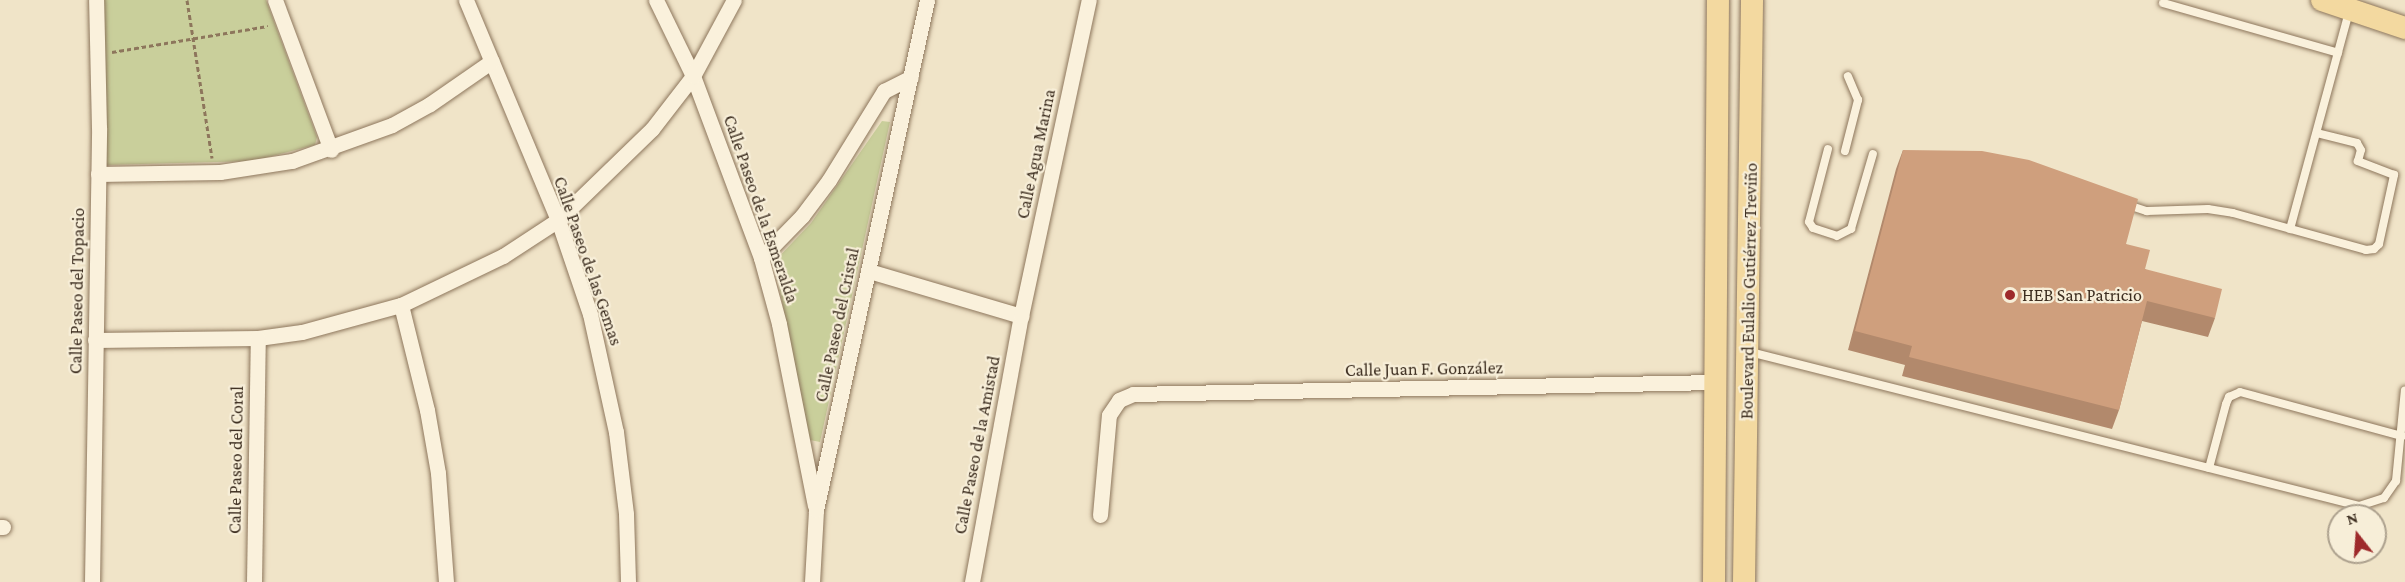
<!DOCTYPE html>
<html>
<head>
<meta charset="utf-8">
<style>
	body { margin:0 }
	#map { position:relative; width:2405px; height:582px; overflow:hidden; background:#f0e4c8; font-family:"Crimson Pro",serif }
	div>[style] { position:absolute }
	.green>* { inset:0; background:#c9cf9b }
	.path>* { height:3px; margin-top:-1.5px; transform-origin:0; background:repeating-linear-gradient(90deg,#8d765c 0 4.5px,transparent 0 7.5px) }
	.roads { filter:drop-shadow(0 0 2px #8d765c) drop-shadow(0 0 2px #8d765c) }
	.lane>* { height:8px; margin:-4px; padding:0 4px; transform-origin:4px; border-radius:4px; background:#faf1dc }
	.street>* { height:15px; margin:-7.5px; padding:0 7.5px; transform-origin:7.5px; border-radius:7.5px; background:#faf1dc }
	.primary>* { height:22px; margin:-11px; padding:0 11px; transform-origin:11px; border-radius:11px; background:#f3d9a0 }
	.wall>* { inset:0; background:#b2896c }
	.building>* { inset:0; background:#cf9f7d }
	.dots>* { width:16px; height:16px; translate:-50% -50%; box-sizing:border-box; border:3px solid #f7eed8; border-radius:50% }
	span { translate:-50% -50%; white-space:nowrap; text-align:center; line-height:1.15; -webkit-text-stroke:4.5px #f7eed8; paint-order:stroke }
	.street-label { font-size:18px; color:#3d2e20 }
	.poi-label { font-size:18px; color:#3d2e20 }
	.left { translate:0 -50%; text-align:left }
	.north { position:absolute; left:2327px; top:504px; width:60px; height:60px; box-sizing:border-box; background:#f7eed8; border:2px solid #ada18e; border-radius:50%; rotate:343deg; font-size:16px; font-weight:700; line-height:24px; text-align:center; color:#3d2e20 }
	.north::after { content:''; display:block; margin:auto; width:21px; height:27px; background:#9e2a2b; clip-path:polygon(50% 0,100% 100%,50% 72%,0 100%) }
</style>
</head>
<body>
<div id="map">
	<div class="green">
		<i style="clip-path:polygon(103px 0,266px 0,317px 137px,315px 145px,253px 161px,106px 165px)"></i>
		<i style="clip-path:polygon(882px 121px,890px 122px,820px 442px,810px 440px,774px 262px,811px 223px)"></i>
	</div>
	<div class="path">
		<i style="left:187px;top:0;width:160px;rotate:81deg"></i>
		<i style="left:112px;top:52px;width:158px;rotate:-9.5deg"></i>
	</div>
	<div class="roads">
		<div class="lane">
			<i style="left:2163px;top:3px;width:182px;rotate:15.9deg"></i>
			<i style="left:1828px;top:149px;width:75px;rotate:104.6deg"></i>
			<i style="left:1809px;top:222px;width:7px;rotate:56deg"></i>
			<i style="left:1813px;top:228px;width:25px;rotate:18deg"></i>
			<i style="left:1837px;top:236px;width:16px;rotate:-27deg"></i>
			<i style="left:1851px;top:229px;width:78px;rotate:-73.7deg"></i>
			<i style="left:1845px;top:151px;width:53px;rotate:-75.7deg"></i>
			<i style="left:1858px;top:100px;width:26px;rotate:-113deg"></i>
			<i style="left:2128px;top:205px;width:20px;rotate:18deg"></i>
			<i style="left:2147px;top:211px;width:61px;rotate:-1.9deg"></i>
			<i style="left:2208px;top:209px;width:25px;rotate:9deg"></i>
			<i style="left:2233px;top:213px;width:138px;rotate:15.5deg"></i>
			<i style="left:2366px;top:250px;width:8px;rotate:-7deg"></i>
			<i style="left:2374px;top:249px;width:7px;rotate:-45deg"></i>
			<i style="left:2379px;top:244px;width:71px;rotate:-77.7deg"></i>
			<i style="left:2394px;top:175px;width:39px;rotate:-159deg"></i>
			<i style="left:2358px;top:161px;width:11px;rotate:-75deg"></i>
			<i style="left:2361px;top:150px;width:8px;rotate:-120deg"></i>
			<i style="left:2357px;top:143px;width:41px;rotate:-166deg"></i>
			<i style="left:2290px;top:229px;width:225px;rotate:-74.8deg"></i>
			<i style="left:1750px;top:352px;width:628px;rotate:14.19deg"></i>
			<i style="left:2359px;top:506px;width:26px;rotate:-18deg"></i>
			<i style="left:2384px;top:498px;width:21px;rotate:-55deg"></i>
			<i style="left:2396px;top:481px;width:91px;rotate:-84.4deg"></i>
			<i style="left:2209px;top:468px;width:66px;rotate:-75.1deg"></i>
			<i style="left:2226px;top:404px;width:8px;rotate:-67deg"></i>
			<i style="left:2229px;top:397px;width:12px;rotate:-24deg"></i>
			<i style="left:2240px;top:392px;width:168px;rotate:15.2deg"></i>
		</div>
		<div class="street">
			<i style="left:275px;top:0;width:160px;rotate:69.5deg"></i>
			<i style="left:466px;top:0;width:238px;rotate:67.3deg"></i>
			<i style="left:558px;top:220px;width:99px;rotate:71.2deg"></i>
			<i style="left:590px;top:314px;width:121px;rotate:77.6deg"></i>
			<i style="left:616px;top:432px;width:83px;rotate:83deg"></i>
			<i style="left:626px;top:514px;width:68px;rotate:88.3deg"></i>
			<i style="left:656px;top:0;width:85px;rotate:64deg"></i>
			<i style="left:693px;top:76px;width:194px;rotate:69.5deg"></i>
			<i style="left:761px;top:258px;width:68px;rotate:74.7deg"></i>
			<i style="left:779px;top:324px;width:185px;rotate:78.8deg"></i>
			<i style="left:98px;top:174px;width:122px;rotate:-0.9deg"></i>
			<i style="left:220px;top:172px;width:73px;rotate:-8.7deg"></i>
			<i style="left:292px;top:161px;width:106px;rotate:-19.8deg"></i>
			<i style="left:392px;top:125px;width:43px;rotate:-28.9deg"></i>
			<i style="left:430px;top:104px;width:75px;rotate:-34.7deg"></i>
			<i style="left:761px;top:258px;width:59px;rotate:-45.7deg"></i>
			<i style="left:802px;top:216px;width:45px;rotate:-53.1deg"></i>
			<i style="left:829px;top:180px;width:105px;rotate:-58.3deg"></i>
			<i style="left:884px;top:91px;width:30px;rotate:-27deg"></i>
			<i style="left:869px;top:271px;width:159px;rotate:16.5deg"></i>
			<i style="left:401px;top:305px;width:108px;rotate:76.1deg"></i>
			<i style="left:427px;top:410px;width:64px;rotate:80.1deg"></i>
			<i style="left:438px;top:473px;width:109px;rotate:85.8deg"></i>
			<i style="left:95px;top:340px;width:163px;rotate:-0.7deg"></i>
			<i style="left:258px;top:338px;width:44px;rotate:-7.8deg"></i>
			<i style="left:302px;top:332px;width:103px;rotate:-15.3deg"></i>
			<i style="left:401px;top:305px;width:113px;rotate:-25.7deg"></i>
			<i style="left:503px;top:256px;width:66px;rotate:-33.2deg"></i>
			<i style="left:558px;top:220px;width:131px;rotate:-44.1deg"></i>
			<i style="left:652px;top:129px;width:67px;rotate:-52.3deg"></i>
			<i style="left:693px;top:76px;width:86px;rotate:-61.7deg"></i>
			<i style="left:1100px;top:515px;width:100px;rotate:-84.9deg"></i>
			<i style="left:1109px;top:415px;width:18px;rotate:-56deg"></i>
			<i style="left:1119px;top:400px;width:15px;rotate:-23deg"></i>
			<i style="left:1133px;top:394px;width:583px;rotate:-1.18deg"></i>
			<i style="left:0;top:527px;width:3px"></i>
			<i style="left:92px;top:582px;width:454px;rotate:-89.1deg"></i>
			<i style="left:99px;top:128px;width:128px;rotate:-91.3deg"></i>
			<i style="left:254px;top:582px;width:244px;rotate:-89.1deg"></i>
			<i style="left:812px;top:582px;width:72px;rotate:-86.8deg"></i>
			<i style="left:816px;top:510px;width:522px;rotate:-77.72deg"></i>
			<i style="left:972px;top:582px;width:270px;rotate:-79.6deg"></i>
			<i style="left:1021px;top:316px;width:323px;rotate:-77.9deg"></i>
		</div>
		<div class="primary">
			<i style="left:2322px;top:0;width:88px;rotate:18.6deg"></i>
			<i style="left:1714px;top:582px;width:582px;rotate:-89.61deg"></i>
			<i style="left:1744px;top:582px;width:582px;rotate:-89.21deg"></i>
		</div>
	</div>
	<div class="wall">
		<i style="clip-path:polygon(1903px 150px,2126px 244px,2145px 269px,2215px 318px,2208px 337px,2142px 321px,2119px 410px,2112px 429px,1902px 376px,1905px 365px,1848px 350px,1896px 169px)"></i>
	</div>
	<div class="building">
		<i style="clip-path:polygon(1903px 150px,1982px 151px,2029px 160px,2138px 199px,2126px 244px,2150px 250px,2145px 269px,2222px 289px,2215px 318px,2147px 301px,2119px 410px,1909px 357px,1912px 346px,1855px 331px)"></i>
	</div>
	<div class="dots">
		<i style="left:2010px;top:295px;background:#9e2a2b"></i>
	</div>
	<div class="street-label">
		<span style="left:1036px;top:154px;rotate:-78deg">Calle Agua Marina</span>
		<span style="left:761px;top:209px;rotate:71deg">Calle Paseo de la Esmeralda</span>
		<span style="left:588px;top:261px;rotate:71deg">Calle Paseo de las Gemas</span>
		<span style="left:77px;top:291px;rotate:-89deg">Calle Paseo del Topacio</span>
		<span style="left:1749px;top:291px;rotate:-89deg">Boulevard Eulalio Gutiérrez Treviño</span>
		<span style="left:837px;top:325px;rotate:-78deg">Calle Paseo del Cristal</span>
		<span style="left:1424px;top:369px;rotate:-1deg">Calle Juan F. González</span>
		<span style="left:977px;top:445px;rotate:-79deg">Calle Paseo de la Amistad</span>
		<span style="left:236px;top:460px;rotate:-89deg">Calle Paseo del Coral</span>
	</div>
	<div class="poi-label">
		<span class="left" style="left:2022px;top:295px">HEB San Patricio</span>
	</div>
	<div class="north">N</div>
</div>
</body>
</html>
